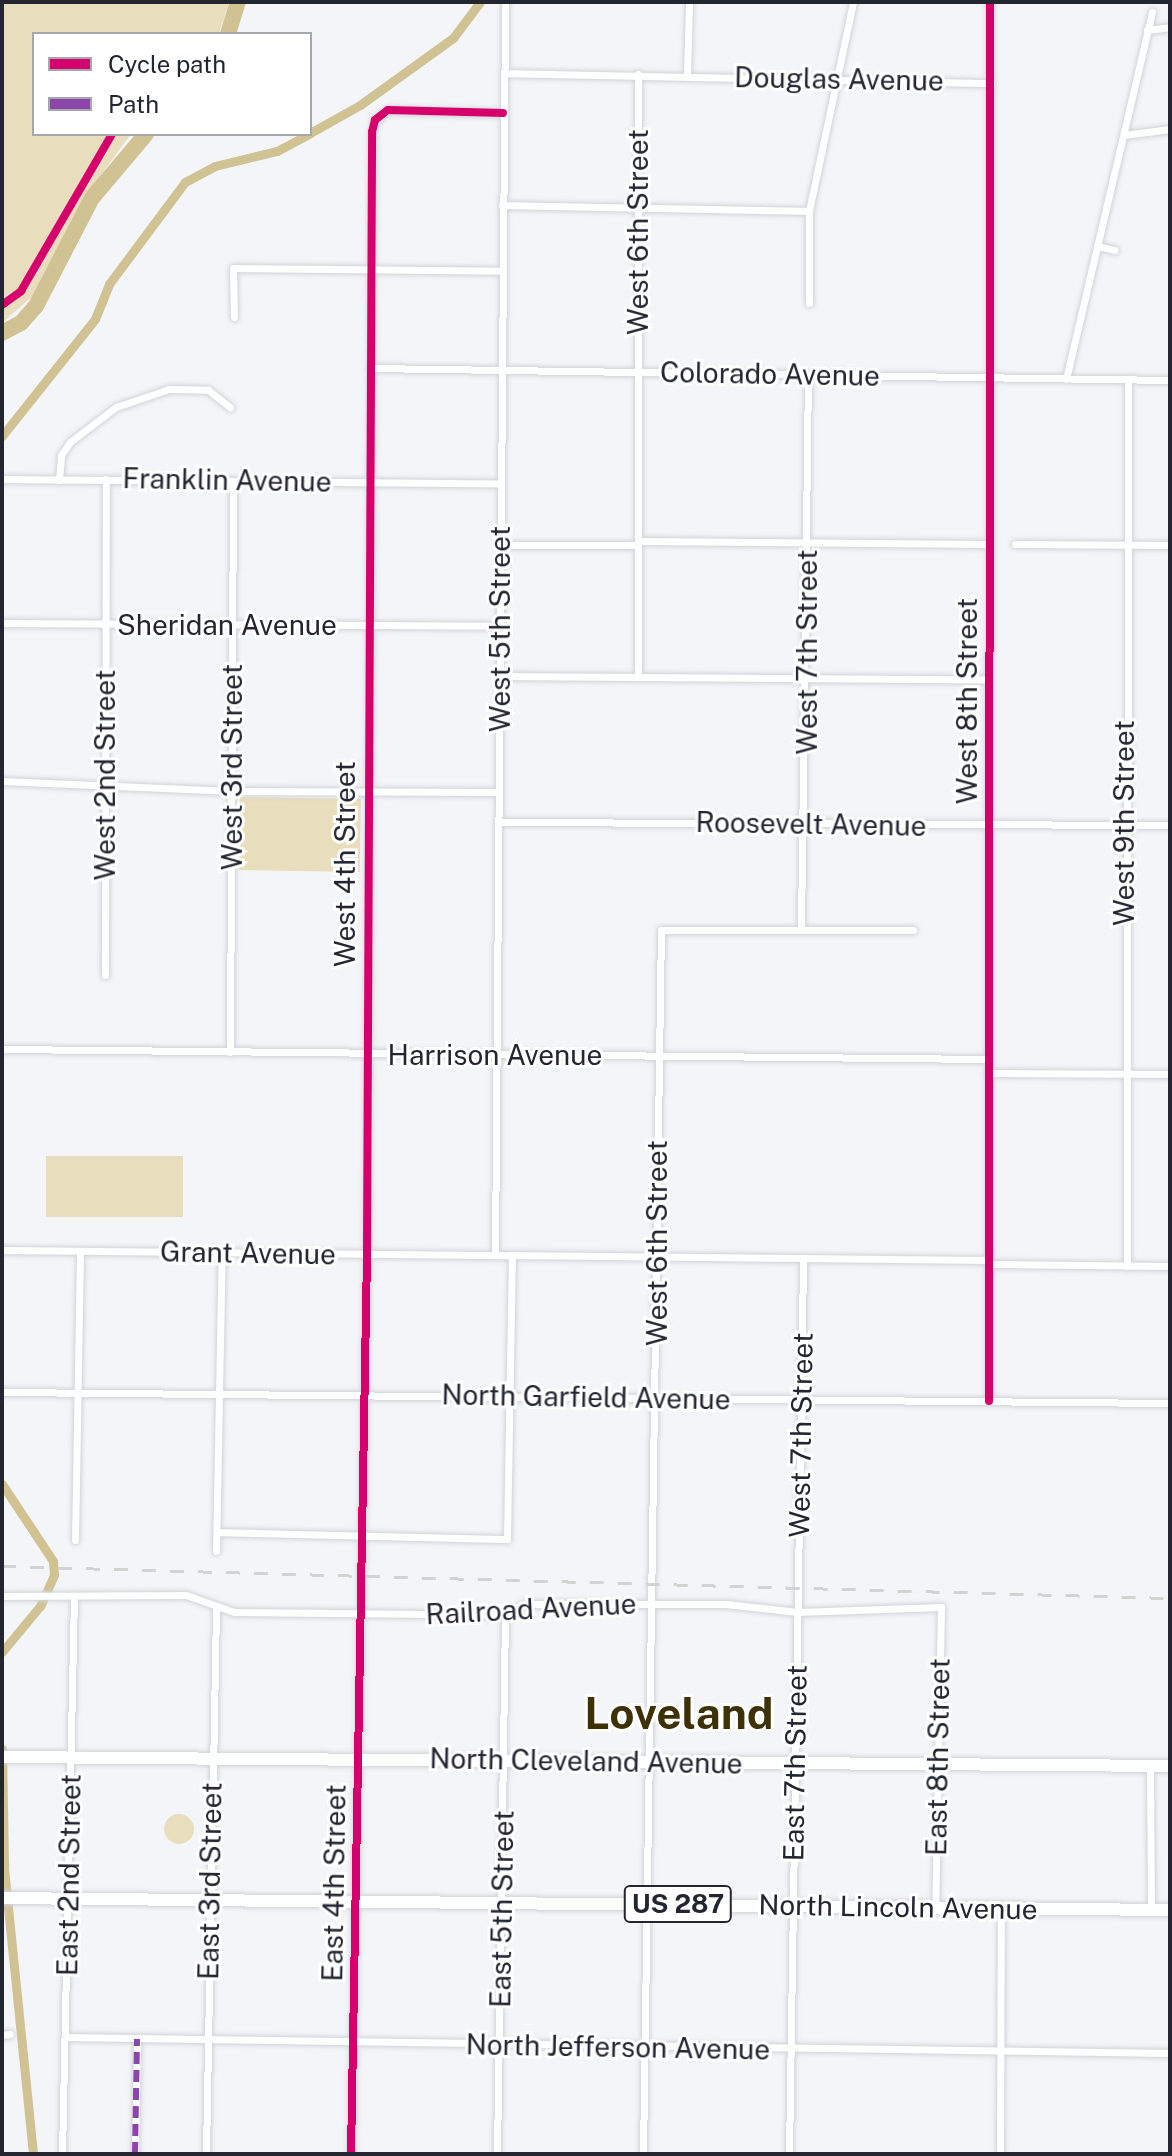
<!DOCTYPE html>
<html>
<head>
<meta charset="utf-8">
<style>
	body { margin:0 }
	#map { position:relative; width:1172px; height:2156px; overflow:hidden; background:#f4f5f8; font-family:"Public Sans",sans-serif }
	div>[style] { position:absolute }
	.green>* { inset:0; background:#e8ddbc; transform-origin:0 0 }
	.round { border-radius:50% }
	.canal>* { height:9px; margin:-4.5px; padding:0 4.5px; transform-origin:4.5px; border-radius:4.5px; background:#d0c292 }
	.river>* { height:16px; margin:-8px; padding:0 8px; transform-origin:8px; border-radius:8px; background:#d0c292 }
	.roads { filter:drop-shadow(0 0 2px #d1d3d9) drop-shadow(0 0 2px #d1d3d9) }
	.minor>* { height:7px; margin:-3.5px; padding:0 3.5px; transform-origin:3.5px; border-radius:3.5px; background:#fdfefe }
	.trunk>* { height:12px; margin:-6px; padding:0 6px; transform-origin:6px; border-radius:6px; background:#fdfefe }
	.rail>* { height:3px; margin-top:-1.5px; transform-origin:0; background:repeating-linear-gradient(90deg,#d3d3d4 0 14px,transparent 0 28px) }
	.quiet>* { height:6px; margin-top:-3px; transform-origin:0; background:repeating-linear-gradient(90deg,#8e44ad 0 12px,transparent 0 18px) }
	.cycleway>* { height:8px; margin:-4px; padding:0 4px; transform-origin:4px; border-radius:4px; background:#d6006c }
	span { translate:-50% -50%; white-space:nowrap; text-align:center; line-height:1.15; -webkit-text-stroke:6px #fff; paint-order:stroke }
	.shield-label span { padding:2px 6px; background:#fff; border:2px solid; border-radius:6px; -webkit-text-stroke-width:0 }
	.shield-label { font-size:26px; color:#232631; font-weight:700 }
	.street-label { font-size:28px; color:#232631 }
	.town-label { font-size:44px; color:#3d3207; font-weight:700 }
	.frame { position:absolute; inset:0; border:4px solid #232631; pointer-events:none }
	.legend { position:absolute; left:32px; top:32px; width:280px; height:104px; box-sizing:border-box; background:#fff; border:2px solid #a7a8ad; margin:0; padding:10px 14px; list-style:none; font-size:24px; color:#232631 }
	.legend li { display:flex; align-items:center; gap:16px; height:40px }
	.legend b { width:40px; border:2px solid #a7a8ad }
</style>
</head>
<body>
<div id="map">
	<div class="green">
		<i style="clip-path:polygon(2px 2px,229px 2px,219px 34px,34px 34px,34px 134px,131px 134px,98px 179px,43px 287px,2px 323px)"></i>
		<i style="left:240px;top:797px;width:121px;height:73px;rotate:1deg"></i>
		<i style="left:46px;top:1156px;width:137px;height:61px"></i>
		<i class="round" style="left:164px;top:1814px;width:30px;height:30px"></i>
	</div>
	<div class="canal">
		<i style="left:310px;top:133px;width:57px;rotate:-29.2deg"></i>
		<i style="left:360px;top:105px;width:115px;rotate:-35.8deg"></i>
		<i style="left:453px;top:38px;width:45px;rotate:-53.1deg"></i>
		<i style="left:2px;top:436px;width:149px;rotate:-51.5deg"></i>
		<i style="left:95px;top:319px;width:38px;rotate:-68deg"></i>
		<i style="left:109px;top:284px;width:127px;rotate:-53.3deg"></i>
		<i style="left:185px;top:182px;width:34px;rotate:-28deg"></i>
		<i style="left:215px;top:166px;width:64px;rotate:-13.6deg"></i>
		<i style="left:277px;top:151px;width:36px;rotate:-28deg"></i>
		<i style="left:2px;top:1484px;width:92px;rotate:56.5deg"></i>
		<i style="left:53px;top:1561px;width:14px;rotate:86deg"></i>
		<i style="left:54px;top:1575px;width:34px;rotate:114deg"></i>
		<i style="left:40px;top:1606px;width:60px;rotate:129.6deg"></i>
		<i style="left:2px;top:1749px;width:119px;rotate:89deg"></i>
		<i style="left:4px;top:1868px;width:287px;rotate:84.2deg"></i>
	</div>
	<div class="river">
		<i style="left:228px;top:34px;width:34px;rotate:-73deg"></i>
		<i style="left:2px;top:333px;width:21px;rotate:-28deg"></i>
		<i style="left:21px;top:323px;width:23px;rotate:-49deg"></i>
		<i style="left:36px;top:306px;width:122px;rotate:-62.6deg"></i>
		<i style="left:92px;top:198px;width:84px;rotate:-49.8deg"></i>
	</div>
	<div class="roads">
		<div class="minor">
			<i style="left:1147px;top:30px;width:23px;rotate:-7deg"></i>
			<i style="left:504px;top:73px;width:487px;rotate:1.2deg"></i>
			<i style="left:638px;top:74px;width:603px;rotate:90deg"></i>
			<i style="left:687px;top:75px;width:73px;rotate:-88.4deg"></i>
			<i style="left:1124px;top:135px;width:46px;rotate:-7.4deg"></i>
			<i style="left:502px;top:205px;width:307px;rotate:1.1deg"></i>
			<i style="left:1097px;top:246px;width:18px;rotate:13deg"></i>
			<i style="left:809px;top:303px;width:92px;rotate:-90deg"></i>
			<i style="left:809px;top:211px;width:214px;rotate:-78.1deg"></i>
			<i style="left:234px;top:317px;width:49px;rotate:-91.2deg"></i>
			<i style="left:233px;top:268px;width:269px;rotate:0.6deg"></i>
			<i style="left:370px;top:368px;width:800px;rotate:0.86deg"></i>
			<i style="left:1066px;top:379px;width:377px;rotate:-76.8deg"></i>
			<i style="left:2px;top:479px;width:499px;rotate:0.5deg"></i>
			<i style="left:59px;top:480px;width:25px;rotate:-85deg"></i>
			<i style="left:61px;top:455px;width:16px;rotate:-55deg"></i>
			<i style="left:70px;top:442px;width:58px;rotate:-37.3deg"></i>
			<i style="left:116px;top:407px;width:56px;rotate:-18.8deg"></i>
			<i style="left:169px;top:389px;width:39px;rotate:1deg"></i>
			<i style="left:208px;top:390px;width:28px;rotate:38deg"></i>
			<i style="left:639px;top:541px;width:351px;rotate:0.5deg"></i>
			<i style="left:1015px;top:544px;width:155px;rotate:0.4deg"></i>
			<i style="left:501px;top:545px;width:137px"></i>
			<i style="left:2px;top:623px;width:499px;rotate:0.3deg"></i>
			<i style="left:500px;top:676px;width:489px;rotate:0.4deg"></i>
			<i style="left:2px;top:781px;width:230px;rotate:2.5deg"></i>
			<i style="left:232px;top:791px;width:267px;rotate:0.2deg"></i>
			<i style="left:499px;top:822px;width:671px;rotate:0.26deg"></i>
			<i style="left:801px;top:929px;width:554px;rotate:-89.28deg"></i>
			<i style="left:105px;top:975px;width:496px;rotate:-89.9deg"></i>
			<i style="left:2px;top:1049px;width:986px;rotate:0.58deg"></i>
			<i style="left:230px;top:1052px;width:571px;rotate:-89.7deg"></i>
			<i style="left:988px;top:1073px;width:182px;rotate:0.3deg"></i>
			<i style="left:2px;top:1250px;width:987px;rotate:0.58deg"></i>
			<i style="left:495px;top:1255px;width:1253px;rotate:-89.54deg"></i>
			<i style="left:989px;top:1264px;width:181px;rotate:0.6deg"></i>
			<i style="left:1127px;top:1266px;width:885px;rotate:-89.94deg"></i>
			<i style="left:2px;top:1392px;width:1168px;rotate:0.54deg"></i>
			<i style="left:989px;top:1401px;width:1399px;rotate:-89.96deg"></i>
			<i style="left:217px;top:1532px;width:290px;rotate:1.4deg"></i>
			<i style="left:507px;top:1539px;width:284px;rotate:-89deg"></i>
			<i style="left:75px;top:1540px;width:289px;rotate:-89deg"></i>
			<i style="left:216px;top:1551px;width:299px;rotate:-88.9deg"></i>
			<i style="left:2px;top:1596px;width:184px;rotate:-0.3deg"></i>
			<i style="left:186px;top:1595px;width:51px;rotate:19.5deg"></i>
			<i style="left:234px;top:1612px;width:271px;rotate:0.6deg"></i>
			<i style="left:505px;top:1615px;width:24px;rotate:-28deg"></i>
			<i style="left:526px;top:1604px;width:200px"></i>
			<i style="left:726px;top:1604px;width:72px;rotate:6.3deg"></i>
			<i style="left:798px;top:1612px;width:143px;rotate:-2deg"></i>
			<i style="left:941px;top:1607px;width:301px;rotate:91.1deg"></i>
			<i style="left:1150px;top:1766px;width:144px;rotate:89.6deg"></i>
			<i style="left:2px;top:2035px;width:8px;rotate:-7deg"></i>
			<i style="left:65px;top:2037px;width:1105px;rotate:0.83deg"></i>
			<i style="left:62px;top:2154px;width:558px;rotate:-88.77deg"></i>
			<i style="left:135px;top:2154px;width:115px;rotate:-89deg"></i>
			<i style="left:206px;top:2154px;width:546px;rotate:-88.95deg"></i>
			<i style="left:351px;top:2154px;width:900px;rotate:-88.98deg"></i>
			<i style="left:367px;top:1254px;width:1122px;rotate:-89.74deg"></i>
			<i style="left:372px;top:132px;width:12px;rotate:-76deg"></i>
			<i style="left:375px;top:120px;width:16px;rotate:-38deg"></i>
			<i style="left:388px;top:110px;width:115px;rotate:1.5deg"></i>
			<i style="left:497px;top:2154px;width:539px;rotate:-89.15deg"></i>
			<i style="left:643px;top:2154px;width:1224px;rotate:-89.16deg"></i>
			<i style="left:661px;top:930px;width:252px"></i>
			<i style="left:789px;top:2154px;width:896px;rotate:-89.1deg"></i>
			<i style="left:1000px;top:2154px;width:245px;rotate:-89.8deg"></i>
		</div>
		<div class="trunk">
			<i style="left:2px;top:1757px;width:1168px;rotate:0.44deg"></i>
			<i style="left:2px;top:1898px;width:1168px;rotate:0.59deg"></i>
		</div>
	</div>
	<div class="rail">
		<i style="left:2px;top:1566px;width:1168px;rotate:1.57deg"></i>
	</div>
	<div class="quiet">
		<i style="left:135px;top:2154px;width:115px;rotate:-89deg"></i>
	</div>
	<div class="cycleway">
		<i style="left:2px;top:305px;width:24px;rotate:-36deg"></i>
		<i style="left:21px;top:291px;width:181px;rotate:-59.9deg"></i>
		<i style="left:989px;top:1401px;width:1399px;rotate:-89.96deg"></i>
		<i style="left:351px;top:2154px;width:900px;rotate:-88.98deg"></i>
		<i style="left:367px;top:1254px;width:1122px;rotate:-89.74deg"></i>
		<i style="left:372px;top:132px;width:12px;rotate:-76deg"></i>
		<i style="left:375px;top:120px;width:16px;rotate:-38deg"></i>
		<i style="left:388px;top:110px;width:115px;rotate:1.5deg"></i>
	</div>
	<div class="shield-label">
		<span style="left:678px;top:1904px">US 287</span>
	</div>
	<div class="street-label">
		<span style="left:839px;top:79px;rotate:1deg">Douglas Avenue</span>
		<span style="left:638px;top:232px;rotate:-90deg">West 6th Street</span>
		<span style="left:770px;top:374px;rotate:1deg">Colorado Avenue</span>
		<span style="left:227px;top:480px;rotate:1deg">Franklin Avenue</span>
		<span style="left:227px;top:625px">Sheridan Avenue</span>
		<span style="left:500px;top:629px;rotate:-90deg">West 5th Street</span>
		<span style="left:807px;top:652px;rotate:-90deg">West 7th Street</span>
		<span style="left:967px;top:701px;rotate:-90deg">West 8th Street</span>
		<span style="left:232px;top:767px;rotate:-90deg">West 3rd Street</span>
		<span style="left:105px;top:775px;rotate:-90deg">West 2nd Street</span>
		<span style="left:1124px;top:823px;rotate:-90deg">West 9th Street</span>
		<span style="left:811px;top:824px;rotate:1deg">Roosevelt Avenue</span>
		<span style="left:345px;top:864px;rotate:-90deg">West 4th Street</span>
		<span style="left:495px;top:1055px">Harrison Avenue</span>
		<span style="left:657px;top:1243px;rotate:-90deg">West 6th Street</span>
		<span style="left:248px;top:1253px;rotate:1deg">Grant Avenue</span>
		<span style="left:586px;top:1397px;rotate:1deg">North Garfield Avenue</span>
		<span style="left:801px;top:1435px;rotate:-89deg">West 7th Street</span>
		<span style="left:531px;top:1609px;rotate:-3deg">Railroad Avenue</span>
		<span style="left:938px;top:1757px;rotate:-89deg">East 8th Street</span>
		<span style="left:586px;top:1761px;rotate:1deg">North Cleveland Avenue</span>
		<span style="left:795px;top:1763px;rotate:-89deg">East 7th Street</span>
		<span style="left:69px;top:1875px;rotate:-89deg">East 2nd Street</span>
		<span style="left:210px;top:1881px;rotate:-89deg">East 3rd Street</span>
		<span style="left:334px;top:1883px;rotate:-89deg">East 4th Street</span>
		<span style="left:898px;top:1907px;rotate:1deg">North Lincoln Avenue</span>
		<span style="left:502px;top:1909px;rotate:-89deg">East 5th Street</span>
		<span style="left:618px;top:2047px;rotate:1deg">North Jefferson Avenue</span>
	</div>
	<div class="town-label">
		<span style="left:679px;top:1713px">Loveland</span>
	</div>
	<div class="frame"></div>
	<ul class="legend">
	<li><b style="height:10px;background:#d6006c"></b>Cycle path</li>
	<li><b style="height:10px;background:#8e44ad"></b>Path</li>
	</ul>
</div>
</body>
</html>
